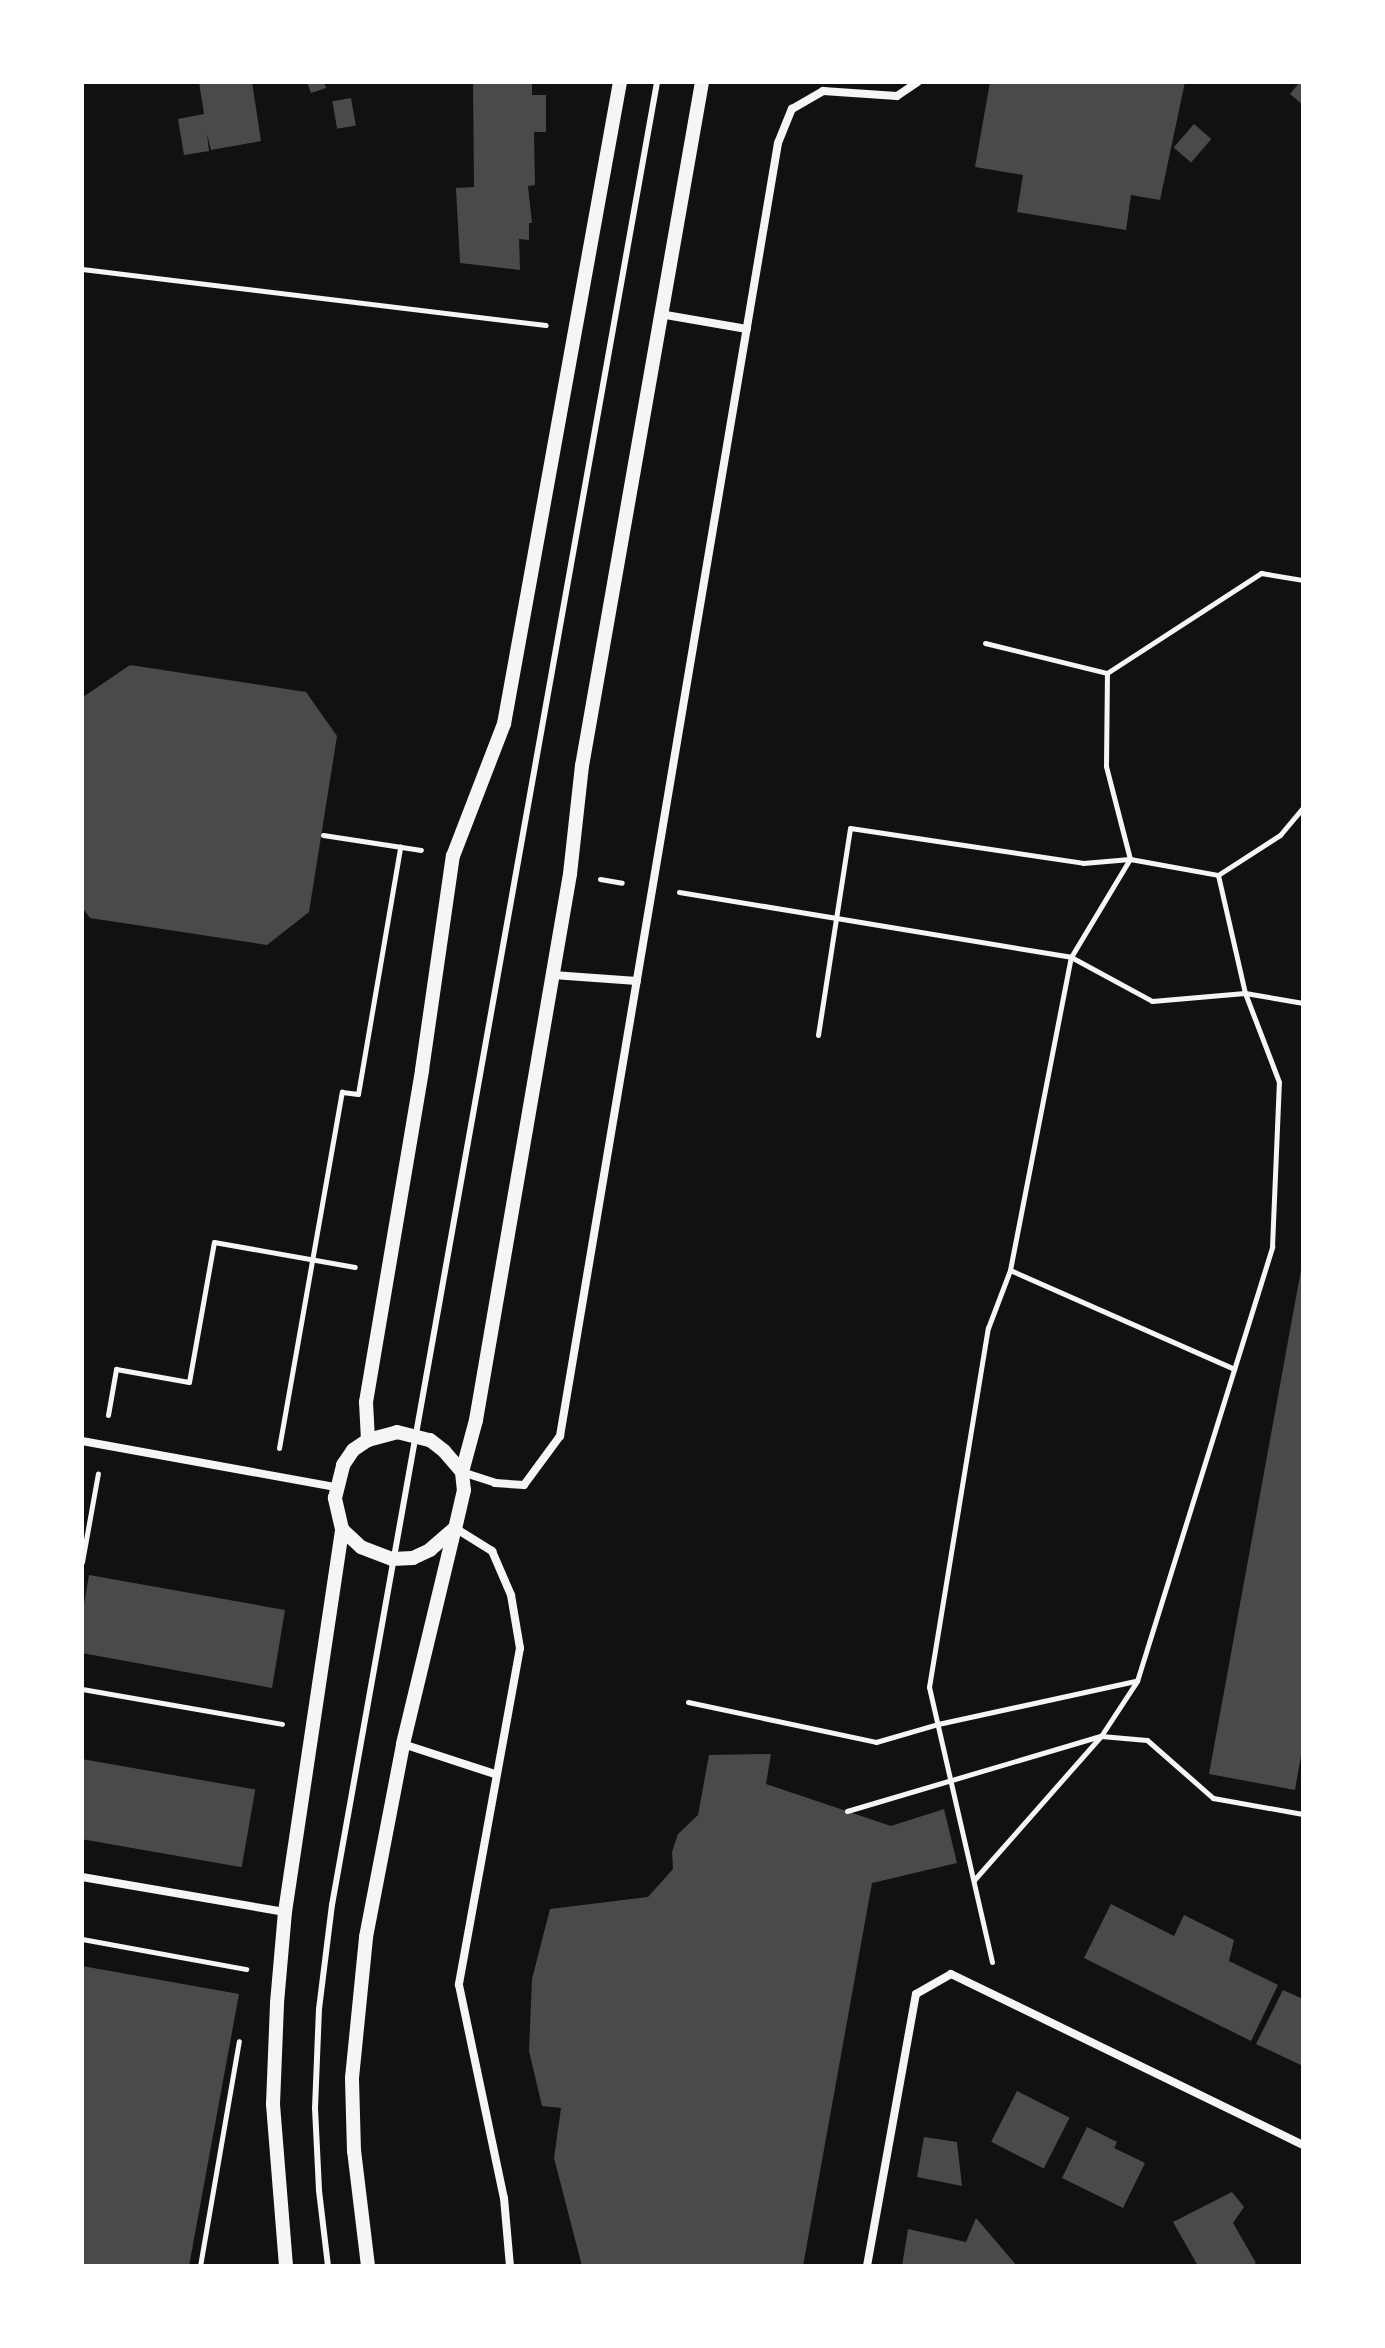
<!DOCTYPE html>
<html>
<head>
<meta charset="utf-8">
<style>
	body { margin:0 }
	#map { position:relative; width:1385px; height:2348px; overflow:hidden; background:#111; font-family:"Playfair Display",serif }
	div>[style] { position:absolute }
	.building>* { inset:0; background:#4a4a4a; transform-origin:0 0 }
	.path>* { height:5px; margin:-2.5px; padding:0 2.5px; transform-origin:2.5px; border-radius:2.5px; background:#f5f5f5 }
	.service>* { height:6px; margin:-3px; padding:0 3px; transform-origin:3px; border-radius:3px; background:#f5f5f5 }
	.minor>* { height:8px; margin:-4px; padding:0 4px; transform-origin:4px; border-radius:4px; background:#f5f5f5 }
	.tertiary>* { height:14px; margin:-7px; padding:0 7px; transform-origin:7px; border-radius:7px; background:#f5f5f5 }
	span { translate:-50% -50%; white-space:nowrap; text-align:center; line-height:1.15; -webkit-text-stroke:8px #fff; paint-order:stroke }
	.frame { position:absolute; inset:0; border:84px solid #fff; pointer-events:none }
</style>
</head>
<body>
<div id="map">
	<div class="building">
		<i style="clip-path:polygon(199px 82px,252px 82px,261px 141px,211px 150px,207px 134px,209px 151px,184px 155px,178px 119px,204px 114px)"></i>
		<i style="clip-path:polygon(307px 82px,324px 82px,326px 88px,311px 93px)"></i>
		<i style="clip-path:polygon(473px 82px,532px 82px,532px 95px,546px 95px,546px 132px,534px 132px,535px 185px,528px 186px,532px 223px,529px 223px,529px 240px,519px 239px,520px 270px,460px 263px,456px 188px,474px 187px)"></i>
		<i style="clip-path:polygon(990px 82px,1185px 82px,1160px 200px,1131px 195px,1126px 230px,1017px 212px,1023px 175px,975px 167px)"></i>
		<i style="clip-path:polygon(1300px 82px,1303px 82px,1303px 105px,1290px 94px)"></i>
		<i style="left:351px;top:98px;width:28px;height:19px;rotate:80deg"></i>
		<i style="left:1194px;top:124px;width:23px;height:31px;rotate:41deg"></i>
		<i style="clip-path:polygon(130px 665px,306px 692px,337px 736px,309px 912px,267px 945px,90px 918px,82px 907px,83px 697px)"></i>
		<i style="clip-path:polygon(1301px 1270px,1303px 1744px,1295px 1790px,1209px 1774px)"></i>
		<i style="clip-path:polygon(89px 1575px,285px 1610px,272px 1688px,82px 1653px,82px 1616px)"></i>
		<i style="clip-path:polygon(771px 1754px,766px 1784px,891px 1826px,944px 1809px,957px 1863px,872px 1883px,803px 2266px,582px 2266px,554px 2158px,561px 2108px,542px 2106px,529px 2051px,532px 1979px,550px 1909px,648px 1897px,673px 1869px,672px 1852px,678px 1834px,698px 1815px,709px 1755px)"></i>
		<i style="left:82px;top:1759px;width:176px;height:79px;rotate:10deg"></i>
		<i style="clip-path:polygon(1111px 1904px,1174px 1936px,1184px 1915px,1234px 1940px,1229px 1961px,1278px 1985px,1251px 2041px,1084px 1958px)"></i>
		<i style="clip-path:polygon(82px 1966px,239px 1994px,189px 2266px,82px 2266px)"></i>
		<i style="clip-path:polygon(1283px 1990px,1303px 1999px,1303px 2066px,1256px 2044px)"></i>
		<i style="left:1017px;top:2091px;width:59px;height:57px;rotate:27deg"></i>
		<i style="clip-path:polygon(1087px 2127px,1117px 2142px,1114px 2148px,1145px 2163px,1123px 2208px,1062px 2178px)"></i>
		<i style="clip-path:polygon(924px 2137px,957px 2142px,962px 2186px,917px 2177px)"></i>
		<i style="clip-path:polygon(1232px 2192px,1244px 2207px,1233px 2223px,1256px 2263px,1250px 2266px,1198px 2266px,1173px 2222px)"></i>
		<i style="clip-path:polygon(976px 2218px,1017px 2266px,902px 2266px,908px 2229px,966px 2242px)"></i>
	</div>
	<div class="path">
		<i style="left:82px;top:269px;width:467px;rotate:6.9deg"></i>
		<i style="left:985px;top:643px;width:126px;rotate:13.8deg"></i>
		<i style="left:323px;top:835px;width:99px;rotate:8.7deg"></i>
		<i style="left:600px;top:879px;width:22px;rotate:10deg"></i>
		<i style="left:679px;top:892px;width:397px;rotate:9.4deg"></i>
		<i style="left:1071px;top:957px;width:92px;rotate:28.5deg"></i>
		<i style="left:1152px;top:1001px;width:93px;rotate:-4.9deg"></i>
		<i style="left:1245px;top:993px;width:59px;rotate:9.8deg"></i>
		<i style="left:818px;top:1035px;width:209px;rotate:-81.2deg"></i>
		<i style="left:850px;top:828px;width:236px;rotate:8.5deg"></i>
		<i style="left:1083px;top:863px;width:47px;rotate:-4.9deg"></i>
		<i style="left:1130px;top:859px;width:89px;rotate:10.3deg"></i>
		<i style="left:1010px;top:1270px;width:245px;rotate:23.8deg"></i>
		<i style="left:108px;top:1415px;width:47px;rotate:-80.1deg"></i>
		<i style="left:116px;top:1369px;width:74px;rotate:10.1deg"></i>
		<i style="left:189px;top:1382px;width:142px;rotate:-79.9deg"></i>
		<i style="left:214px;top:1242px;width:143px;rotate:10.1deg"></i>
		<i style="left:279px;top:1448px;width:362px;rotate:-80deg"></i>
		<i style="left:342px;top:1092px;width:16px;rotate:7deg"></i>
		<i style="left:358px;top:1094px;width:251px;rotate:-80.3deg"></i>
		<i style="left:82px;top:1562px;width:90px;rotate:-79.8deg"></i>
		<i style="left:82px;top:1689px;width:203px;rotate:9.9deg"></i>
		<i style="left:688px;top:1702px;width:192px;rotate:12deg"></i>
		<i style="left:876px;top:1742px;width:65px;rotate:-16.2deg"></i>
		<i style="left:938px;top:1724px;width:203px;rotate:-12.3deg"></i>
		<i style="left:847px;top:1811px;width:265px;rotate:-16.5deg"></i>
		<i style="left:1101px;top:1736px;width:46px;rotate:5deg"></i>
		<i style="left:1147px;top:1740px;width:88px;rotate:41.3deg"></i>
		<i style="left:1213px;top:1798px;width:91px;rotate:10.1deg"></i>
		<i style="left:974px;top:1880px;width:192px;rotate:-48.6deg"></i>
		<i style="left:1101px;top:1736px;width:66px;rotate:-56.8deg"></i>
		<i style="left:1137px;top:1681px;width:455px;rotate:-72.7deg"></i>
		<i style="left:1272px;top:1247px;width:165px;rotate:-87.6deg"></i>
		<i style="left:1279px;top:1082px;width:95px;rotate:-110.9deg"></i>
		<i style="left:1245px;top:993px;width:121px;rotate:-102.9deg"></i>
		<i style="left:1218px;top:875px;width:74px;rotate:-32.8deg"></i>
		<i style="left:1280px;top:835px;width:35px;rotate:-50deg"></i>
		<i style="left:82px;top:1939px;width:167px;rotate:10.4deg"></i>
		<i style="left:992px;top:1962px;width:282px;rotate:-102.9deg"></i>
		<i style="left:929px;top:1687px;width:364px;rotate:-80.7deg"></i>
		<i style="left:988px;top:1328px;width:62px;rotate:-69.2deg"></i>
		<i style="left:1010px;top:1270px;width:319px;rotate:-79deg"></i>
		<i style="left:1071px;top:957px;width:114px;rotate:-59deg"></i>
		<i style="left:1130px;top:859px;width:96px;rotate:-104.5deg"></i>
		<i style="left:1106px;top:766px;width:93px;rotate:-89.4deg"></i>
		<i style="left:1107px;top:673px;width:184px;rotate:-33deg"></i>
		<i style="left:1261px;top:573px;width:43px;rotate:9.5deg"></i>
		<i style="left:200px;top:2266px;width:228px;rotate:-80.2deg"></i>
	</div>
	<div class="service">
		<i style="left:328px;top:2266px;width:77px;rotate:-96.8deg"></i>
		<i style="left:319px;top:2190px;width:82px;rotate:-92.8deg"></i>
		<i style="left:315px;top:2108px;width:99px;rotate:-87.7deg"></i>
		<i style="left:319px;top:2009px;width:105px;rotate:-82.9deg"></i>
		<i style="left:332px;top:1905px;width:1852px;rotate:-79.89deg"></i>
	</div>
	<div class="minor">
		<i style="left:660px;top:314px;width:88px;rotate:9.8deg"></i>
		<i style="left:553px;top:975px;width:84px;rotate:4.1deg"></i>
		<i style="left:82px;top:1441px;width:258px;rotate:10.3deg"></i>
		<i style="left:462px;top:1472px;width:35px;rotate:18deg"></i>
		<i style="left:495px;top:1483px;width:29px;rotate:4deg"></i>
		<i style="left:524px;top:1485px;width:61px;rotate:-53.7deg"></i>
		<i style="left:560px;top:1436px;width:1311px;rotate:-80.43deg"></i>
		<i style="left:778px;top:143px;width:37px;rotate:-68deg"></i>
		<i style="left:792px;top:109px;width:36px;rotate:-30deg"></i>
		<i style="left:823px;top:91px;width:74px;rotate:3.9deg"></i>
		<i style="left:897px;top:96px;width:25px;rotate:-34deg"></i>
		<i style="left:455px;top:1528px;width:44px;rotate:31.9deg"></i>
		<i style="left:492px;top:1551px;width:48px;rotate:66.6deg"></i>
		<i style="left:511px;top:1595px;width:54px;rotate:80.4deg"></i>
		<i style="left:520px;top:1648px;width:342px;rotate:100.3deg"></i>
		<i style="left:459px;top:1985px;width:218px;rotate:78.1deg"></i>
		<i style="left:504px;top:2198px;width:68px;rotate:85deg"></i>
		<i style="left:403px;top:1744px;width:97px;rotate:18.1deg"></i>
		<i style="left:82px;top:1877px;width:206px;rotate:9.8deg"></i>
		<i style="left:867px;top:2266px;width:276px;rotate:-79.8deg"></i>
		<i style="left:916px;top:1994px;width:40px;rotate:-29.7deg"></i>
		<i style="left:951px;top:1974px;width:391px;rotate:25.9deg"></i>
	</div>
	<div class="tertiary">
		<i style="left:397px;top:1432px;width:34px;rotate:14deg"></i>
		<i style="left:430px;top:1440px;width:18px;rotate:38deg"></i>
		<i style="left:444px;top:1451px;width:28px;rotate:49deg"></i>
		<i style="left:462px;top:1472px;width:18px;rotate:84deg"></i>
		<i style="left:464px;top:1490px;width:39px;rotate:103deg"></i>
		<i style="left:455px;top:1528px;width:33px;rotate:139deg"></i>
		<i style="left:430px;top:1550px;width:19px;rotate:155deg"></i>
		<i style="left:413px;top:1558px;width:21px;rotate:177deg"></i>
		<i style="left:392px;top:1559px;width:33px;rotate:-159deg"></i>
		<i style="left:361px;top:1547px;width:26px;rotate:-137deg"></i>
		<i style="left:342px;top:1529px;width:32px;rotate:-103deg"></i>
		<i style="left:335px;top:1498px;width:34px;rotate:-76deg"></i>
		<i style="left:343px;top:1465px;width:18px;rotate:-56deg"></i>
		<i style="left:353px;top:1450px;width:18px;rotate:-34deg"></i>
		<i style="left:368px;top:1440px;width:30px;rotate:-15deg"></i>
		<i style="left:368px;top:1440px;width:38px;rotate:-93deg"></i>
		<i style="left:366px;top:1402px;width:337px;rotate:-80.4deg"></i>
		<i style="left:422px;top:1070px;width:216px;rotate:-81.8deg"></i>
		<i style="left:453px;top:856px;width:142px;rotate:-68.9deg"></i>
		<i style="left:504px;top:724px;width:652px;rotate:-79.76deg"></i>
		<i style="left:462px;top:1472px;width:54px;rotate:-74.9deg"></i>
		<i style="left:476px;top:1420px;width:554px;rotate:-80.23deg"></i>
		<i style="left:570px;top:874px;width:109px;rotate:-83.7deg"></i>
		<i style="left:582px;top:766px;width:694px;rotate:-80.05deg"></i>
		<i style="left:286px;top:2266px;width:163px;rotate:-94.6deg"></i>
		<i style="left:273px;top:2104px;width:101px;rotate:-87.7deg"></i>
		<i style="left:277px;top:2003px;width:91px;rotate:-85deg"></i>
		<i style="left:285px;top:1912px;width:387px;rotate:-81.5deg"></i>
		<i style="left:368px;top:2266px;width:116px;rotate:-96.9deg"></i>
		<i style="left:354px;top:2151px;width:73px;rotate:-91.6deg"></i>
		<i style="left:352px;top:2078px;width:142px;rotate:-84.3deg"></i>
		<i style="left:366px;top:1937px;width:197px;rotate:-79.1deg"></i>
		<i style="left:403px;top:1744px;width:222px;rotate:-76.5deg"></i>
	</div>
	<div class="frame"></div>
</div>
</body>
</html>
